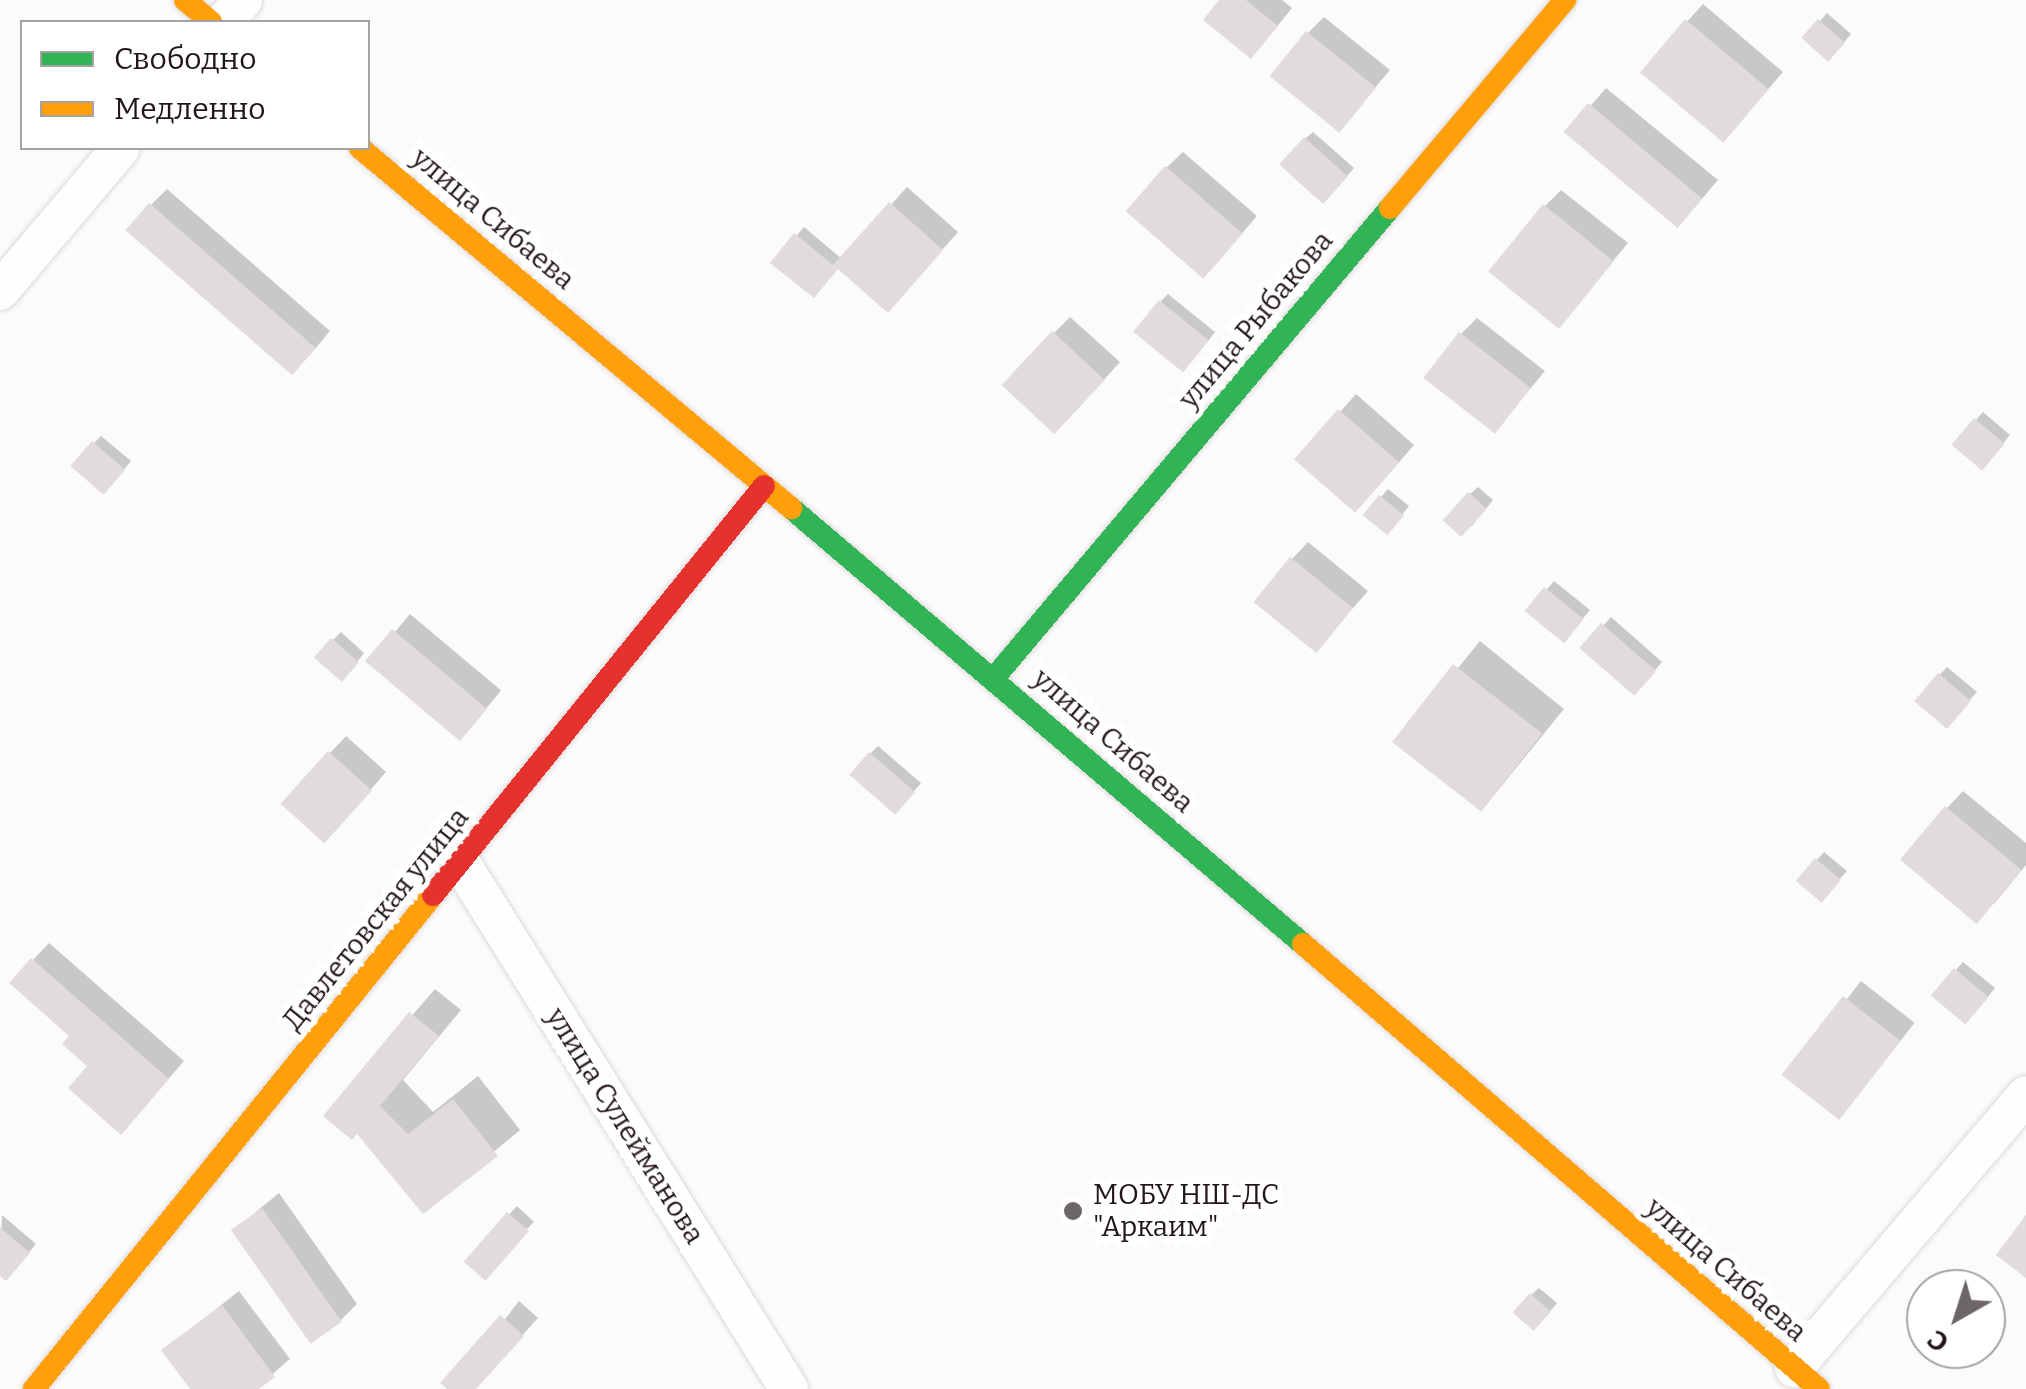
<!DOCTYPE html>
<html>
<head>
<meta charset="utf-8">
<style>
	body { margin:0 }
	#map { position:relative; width:2026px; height:1389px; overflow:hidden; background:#fbfbfb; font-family:Bitter,serif }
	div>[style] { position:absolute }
	.shadow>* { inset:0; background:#0003; transform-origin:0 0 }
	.building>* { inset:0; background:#e2dbdb; transform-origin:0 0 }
	.roads { filter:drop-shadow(0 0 2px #ded8db) drop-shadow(0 0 2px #ded8db) }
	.street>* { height:38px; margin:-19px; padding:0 19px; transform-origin:19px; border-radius:19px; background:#fefefe }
	.fast>* { height:22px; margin:-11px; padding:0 11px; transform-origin:11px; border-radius:11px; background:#30b455 }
	.slow>* { height:22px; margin:-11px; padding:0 11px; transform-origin:11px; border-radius:11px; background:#ff9f0a }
	.jam>* { height:22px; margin:-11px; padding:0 11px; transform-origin:11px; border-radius:11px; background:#e5322d }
	.dots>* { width:28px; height:28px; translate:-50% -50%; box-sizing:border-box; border:5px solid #fff; border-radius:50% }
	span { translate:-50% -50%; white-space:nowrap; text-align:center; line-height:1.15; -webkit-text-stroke:10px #fff; paint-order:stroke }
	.street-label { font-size:28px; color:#21161b }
	.poi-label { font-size:28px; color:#21161b }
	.left { translate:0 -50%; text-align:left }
	.legend { position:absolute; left:20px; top:20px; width:350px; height:130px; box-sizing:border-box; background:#fff; border:2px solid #a6a2a4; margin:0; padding:12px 18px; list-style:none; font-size:30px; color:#21161b }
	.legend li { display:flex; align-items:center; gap:20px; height:50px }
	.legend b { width:50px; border:2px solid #a6a2a4 }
	.north { position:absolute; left:1906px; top:1269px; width:100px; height:100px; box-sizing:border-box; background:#fff; border:2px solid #a6a2a4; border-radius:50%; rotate:219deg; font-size:28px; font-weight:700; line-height:40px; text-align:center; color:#21161b }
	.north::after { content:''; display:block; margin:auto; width:35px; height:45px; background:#6d6669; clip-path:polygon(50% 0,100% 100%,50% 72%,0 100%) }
</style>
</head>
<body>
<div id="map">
	<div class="shadow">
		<i style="clip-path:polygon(1222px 0,1282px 0,1292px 8px,1267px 39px)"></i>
		<i style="clip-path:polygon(1703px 4px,1783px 72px,1739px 123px,1643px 71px)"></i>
		<i style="left:1827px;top:13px;width:32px;height:33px;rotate:41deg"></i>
		<i style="clip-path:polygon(1324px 17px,1390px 70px,1339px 130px,1308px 33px)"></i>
		<i style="clip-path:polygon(1606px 88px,1718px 180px,1695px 207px,1568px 132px)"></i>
		<i style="clip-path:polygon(1313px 132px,1354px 168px,1332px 194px,1305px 139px)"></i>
		<i style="clip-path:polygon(1183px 152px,1257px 216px,1220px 259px,1166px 168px)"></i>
		<i style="clip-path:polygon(907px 187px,958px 232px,904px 293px,838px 266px,774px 263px,804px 227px,842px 259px)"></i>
		<i style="clip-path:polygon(167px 189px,330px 331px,308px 357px,151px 205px)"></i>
		<i style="clip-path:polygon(1561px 190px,1628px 243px,1559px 326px,1545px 206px)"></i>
		<i style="clip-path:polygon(1168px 294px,1215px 332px,1192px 361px,1160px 302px)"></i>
		<i style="clip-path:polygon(1070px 317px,1120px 362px,1073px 414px,1054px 333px)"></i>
		<i style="clip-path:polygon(1477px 318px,1545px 371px,1494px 432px,1461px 334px)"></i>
		<i style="clip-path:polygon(1356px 394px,1414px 445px,1372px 493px,1298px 459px)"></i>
		<i style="clip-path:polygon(1983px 412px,2010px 435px,1989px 460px,1976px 420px)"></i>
		<i style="clip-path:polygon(101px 436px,131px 461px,112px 484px,94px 443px)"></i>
		<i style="clip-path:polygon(1478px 487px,1493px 500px,1471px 527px,1470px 494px)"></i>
		<i style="clip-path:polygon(1388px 489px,1409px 506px,1395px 524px,1381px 497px)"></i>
		<i style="clip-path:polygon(1308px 542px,1368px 591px,1316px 650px,1292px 559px)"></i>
		<i style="clip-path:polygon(1554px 581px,1590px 610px,1572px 632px,1529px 610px)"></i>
		<i style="left:410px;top:614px;width:119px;height:63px;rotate:40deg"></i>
		<i style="clip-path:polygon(1611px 617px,1662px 662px,1642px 685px,1583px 648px)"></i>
		<i style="clip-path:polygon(341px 632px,364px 653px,350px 671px,333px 640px)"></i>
		<i style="left:1480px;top:641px;width:108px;height:131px;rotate:39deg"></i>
		<i style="clip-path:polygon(1947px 667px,1977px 692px,1954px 717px,1917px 700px)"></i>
		<i style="clip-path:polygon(346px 736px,386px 772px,342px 823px,330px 753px)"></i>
		<i style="clip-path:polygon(878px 746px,921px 783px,904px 803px,870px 754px)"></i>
		<i style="clip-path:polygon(1963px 791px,2026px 843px,2026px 865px,1994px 904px,1947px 808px)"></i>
		<i style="clip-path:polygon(1824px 852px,1847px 871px,1827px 893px,1798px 881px)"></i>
		<i style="clip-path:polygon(49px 943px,184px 1061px,137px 1115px,91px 1066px,33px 960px)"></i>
		<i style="clip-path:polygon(1963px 962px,1995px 988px,1974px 1014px,1956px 970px)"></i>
		<i style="left:1861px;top:981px;width:68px;height:121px;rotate:38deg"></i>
		<i style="clip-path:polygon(435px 989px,461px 1010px,403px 1080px,433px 1112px,478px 1076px,520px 1130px,423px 1211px,357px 1131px,326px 1115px)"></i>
		<i style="clip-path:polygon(279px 1193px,357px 1304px,341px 1320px,234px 1230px)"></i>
		<i style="left:517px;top:1206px;width:23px;height:75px;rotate:43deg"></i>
		<i style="clip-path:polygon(2px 1215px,36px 1244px,14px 1270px,0 1272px)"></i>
		<i style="clip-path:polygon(1539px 1288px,1557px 1303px,1542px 1321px,1531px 1295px)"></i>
		<i style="clip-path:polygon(239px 1291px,290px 1359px,255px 1389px,193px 1389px,164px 1350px)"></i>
		<i style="clip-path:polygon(519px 1301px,538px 1318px,474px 1389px,451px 1389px)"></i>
	</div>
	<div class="building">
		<i style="clip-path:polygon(1219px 0,1246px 0,1278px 26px,1251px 59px,1203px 20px)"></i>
		<i style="left:1685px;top:19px;width:109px;height:70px;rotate:40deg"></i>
		<i style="left:1818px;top:19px;width:36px;height:25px;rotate:42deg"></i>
		<i style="left:1306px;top:31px;width:90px;height:58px;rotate:39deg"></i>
		<i style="left:1588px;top:103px;width:149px;height:38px;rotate:40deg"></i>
		<i style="left:1304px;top:137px;width:59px;height:37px;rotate:42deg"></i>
		<i style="left:1165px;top:166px;width:103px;height:60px;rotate:41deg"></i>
		<i style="clip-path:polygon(889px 202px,943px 250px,888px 313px,838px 269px,814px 298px,770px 263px,794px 233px,833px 265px)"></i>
		<i style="left:149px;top:203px;width:221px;height:36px;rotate:41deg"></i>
		<i style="left:1543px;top:204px;width:91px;height:87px;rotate:39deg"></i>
		<i style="left:1159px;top:300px;width:64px;height:41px;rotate:39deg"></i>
		<i style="left:1052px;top:331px;width:72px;height:74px;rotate:43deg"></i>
		<i style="left:1459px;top:332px;width:91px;height:58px;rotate:38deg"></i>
		<i style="left:1338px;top:409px;width:81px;height:67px;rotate:41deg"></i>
		<i style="left:1974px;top:418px;width:40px;height:35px;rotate:40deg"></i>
		<i style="left:92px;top:441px;width:44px;height:33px;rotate:41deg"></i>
		<i style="left:1468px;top:492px;width:25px;height:38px;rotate:42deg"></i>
		<i style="left:1379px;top:495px;width:32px;height:26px;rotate:39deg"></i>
		<i style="left:1290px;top:557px;width:81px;height:58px;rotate:39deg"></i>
		<i style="left:1544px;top:587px;width:51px;height:31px;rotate:39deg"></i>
		<i style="left:1601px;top:623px;width:73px;height:33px;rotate:41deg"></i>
		<i style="left:392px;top:629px;width:124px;height:42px;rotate:40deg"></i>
		<i style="left:331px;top:638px;width:37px;height:26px;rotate:41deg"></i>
		<i style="left:1453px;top:664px;width:113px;height:99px;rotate:38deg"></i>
		<i style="left:1938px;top:673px;width:43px;height:37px;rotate:40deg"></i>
		<i style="left:328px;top:751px;width:59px;height:71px;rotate:42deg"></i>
		<i style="left:869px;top:752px;width:61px;height:30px;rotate:41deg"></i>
		<i style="left:1945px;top:806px;width:100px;height:70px;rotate:40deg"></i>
		<i style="left:1815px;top:858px;width:34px;height:30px;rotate:40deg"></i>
		<i style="clip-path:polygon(31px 958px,169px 1079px,121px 1135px,68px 1088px,87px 1066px,62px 1044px,69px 1036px,9px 983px)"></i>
		<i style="left:1954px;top:968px;width:45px;height:36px;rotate:40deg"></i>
		<i style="left:1843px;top:996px;width:73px;height:100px;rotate:38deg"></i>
		<i style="clip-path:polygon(409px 1012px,439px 1036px,380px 1106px,408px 1134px,453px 1099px,498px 1156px,423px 1214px,357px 1134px,352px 1140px,323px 1116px)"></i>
		<i style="left:262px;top:1208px;width:139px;height:38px;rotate:55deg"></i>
		<i style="left:507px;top:1212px;width:29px;height:66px;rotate:41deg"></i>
		<i style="clip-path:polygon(2026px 1215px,2026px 1278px,1996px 1255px)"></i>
		<i style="clip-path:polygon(0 1227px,30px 1253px,6px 1281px,0 1276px)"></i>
		<i style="left:1530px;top:1293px;width:28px;height:26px;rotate:42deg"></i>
		<i style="clip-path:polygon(222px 1305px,275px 1377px,259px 1389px,190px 1389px,161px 1350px)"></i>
		<i style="clip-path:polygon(500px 1315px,524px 1336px,476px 1389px,447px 1389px,440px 1383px)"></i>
	</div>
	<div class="roads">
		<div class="street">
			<i style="left:224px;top:22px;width:29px;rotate:-49deg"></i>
			<i style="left:0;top:291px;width:187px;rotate:-49.8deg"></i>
			<i style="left:461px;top:863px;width:620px;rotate:58.05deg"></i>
			<i style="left:1794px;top:1368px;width:358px;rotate:-49.6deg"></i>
		</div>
		<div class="fast">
			<i style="left:791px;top:508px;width:672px;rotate:40.42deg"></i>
			<i style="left:994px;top:678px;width:615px;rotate:-49.88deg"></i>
		</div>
		<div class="slow">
			<i style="left:185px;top:0;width:34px;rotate:40deg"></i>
			<i style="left:360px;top:148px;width:562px;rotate:39.87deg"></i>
			<i style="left:1390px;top:208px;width:272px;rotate:-49.9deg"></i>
			<i style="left:1303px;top:944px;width:681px;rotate:40.77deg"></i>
			<i style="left:34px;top:1389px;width:635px;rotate:-51.07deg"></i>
		</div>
		<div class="jam">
			<i style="left:433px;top:895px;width:526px;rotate:-51.02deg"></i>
		</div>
	</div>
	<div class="dots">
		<i style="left:1073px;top:1211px;background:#6d6669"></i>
	</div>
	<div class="street-label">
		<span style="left:493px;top:219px;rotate:40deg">улица Сибаева</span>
		<span style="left:1256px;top:320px;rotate:-50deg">улица Рыбакова</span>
		<span style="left:1113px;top:741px;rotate:41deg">улица Сибаева</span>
		<span style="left:376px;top:919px;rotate:-51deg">Давлетовская улица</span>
		<span style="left:625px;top:1126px;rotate:58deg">улица Сулейманова</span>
		<span style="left:1726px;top:1270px;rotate:41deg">улица Сибаева</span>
	</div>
	<div class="poi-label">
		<span class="left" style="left:1093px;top:1211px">МОБУ НШ-ДС<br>"Аркаим"</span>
	</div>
	<ul class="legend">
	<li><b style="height:12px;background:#30b455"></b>Свободно</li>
	<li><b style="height:12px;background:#ff9f0a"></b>Медленно</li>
	</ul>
	<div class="north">С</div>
</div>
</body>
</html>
